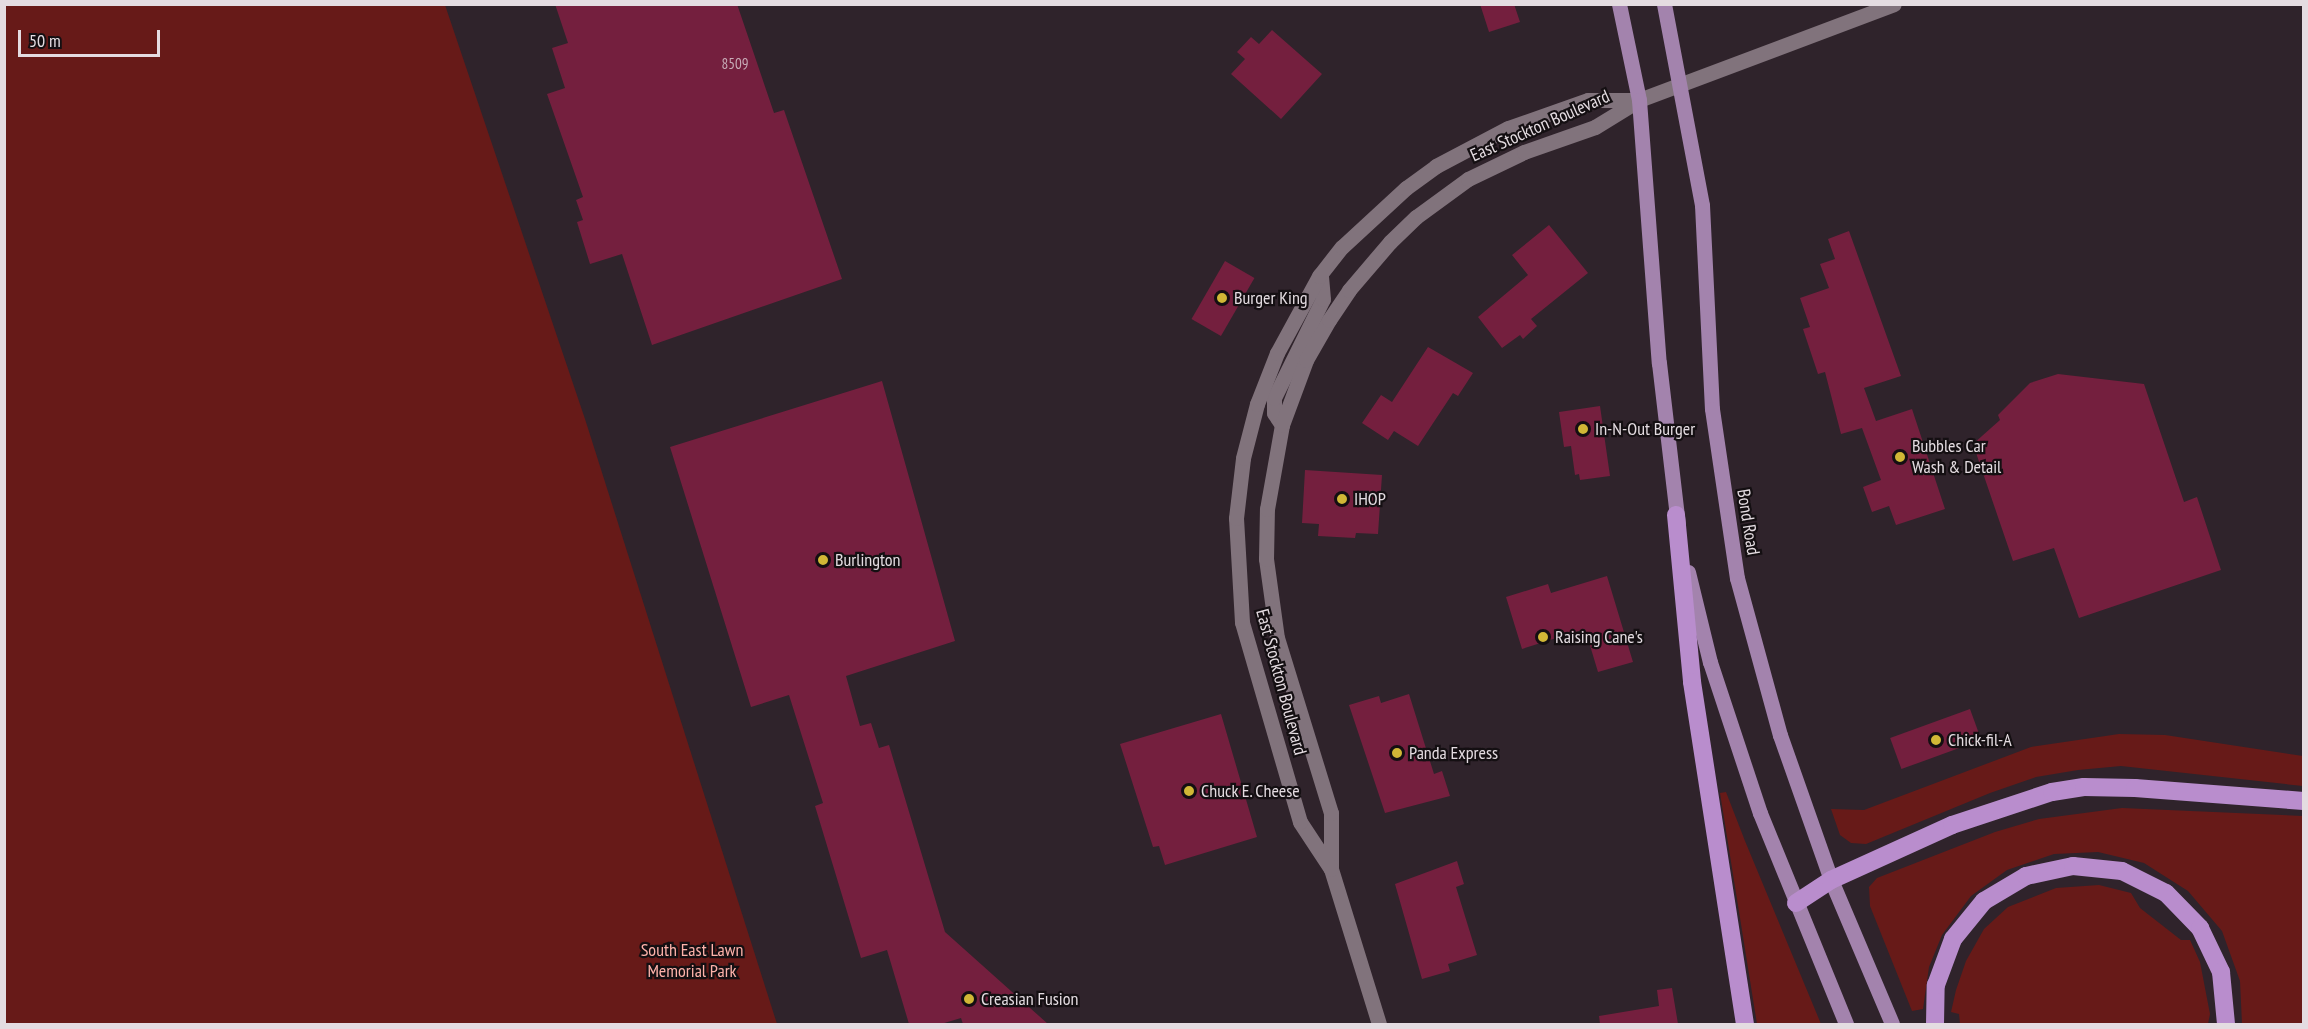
<!DOCTYPE html>
<html>
<head>
<meta charset="utf-8">
<style>
	body { margin:0 }
	#map { position:relative; width:2308px; height:1029px; overflow:hidden; background:#2f232b; font-family:"PT Sans Narrow",sans-serif }
	div>[style] { position:absolute }
	.green>* { inset:0; background:#671a18 }
	.building>* { inset:0; background:#741f3e; transform-origin:0 0 }
	.minor>* { height:15px; margin:-7.5px; padding:0 7.5px; transform-origin:7.5px; border-radius:7.5px; background:#81737c }
	.major>* { height:15px; margin:-7.5px; padding:0 7.5px; transform-origin:7.5px; border-radius:7.5px; background:#a383ad }
	.highway>* { height:18px; margin:-9px; padding:0 9px; transform-origin:9px; border-radius:9px; background:#b98dcd }
	.dots>* { width:16px; height:16px; translate:-50% -50%; box-sizing:border-box; border:3px solid #140f12; border-radius:50% }
	span { translate:-50% -50%; white-space:nowrap; text-align:center; line-height:1.15; -webkit-text-stroke:4.5px #140f12; paint-order:stroke }
	.number-label { font-size:15px; color:#c8adb8 }
	.number-label span { -webkit-text-stroke-width:0 }
	.street-label { font-size:18px; color:#e4dce1 }
	.poi-label { font-size:18px; color:#e4dce1 }
	.left { translate:0 -50%; text-align:left }
	.park-label { font-size:18px; color:#feb2aa }
	.frame { position:absolute; inset:0; border:6px solid #e4dce1; pointer-events:none }
	.scale { position:absolute; left:18px; top:30px; width:142px; height:27px; box-sizing:border-box; border:3px solid #e4dce1; border-top:0; padding-left:8px; font-size:18px; line-height:21px; white-space:nowrap; color:#e4dce1; -webkit-text-stroke:4px #140f12; paint-order:stroke }
</style>
</head>
<body>
<div id="map">
	<div class="green">
		<i style="clip-path:polygon(5px 4px,445px 5px,585px 419px,777px 1024px,5px 1024px)"></i>
		<i style="clip-path:polygon(2119px 734px,2165px 735px,2303px 756px,2303px 786px,2121px 766px,2078px 770px,2036px 777px,1990px 793px,1866px 844px,1851px 843px,1840px 835px,1831px 809px,1864px 810px,2031px 747px)"></i>
		<i style="clip-path:polygon(1726px 792px,1745px 841px,1821px 1024px,1757px 1024px,1720px 793px)"></i>
		<i style="clip-path:polygon(2122px 808px,2303px 816px,2303px 1024px,2242px 1024px,2240px 981px,2222px 931px,2188px 891px,2144px 863px,2098px 852px,2054px 854px,2007px 870px,1971px 896px,1942px 935px,1929px 967px,1923px 1009px,1912px 1011px,1870px 906px,1869px 887px,1877px 878px,1995px 832px,2039px 819px)"></i>
		<i style="clip-path:polygon(2099px 885px,2131px 893px,2140px 908px,2181px 940px,2190px 940px,2200px 962px,2210px 1014px,2208px 1024px,1960px 1024px,1959px 1014px,1951px 1012px,1956px 990px,1966px 961px,1984px 929px,2008px 907px,2056px 888px)"></i>
	</div>
	<div class="building">
		<i style="clip-path:polygon(555px 4px,737px 4px,774px 113px,784px 110px,842px 279px,652px 345px,622px 254px,590px 264px,577px 222px,583px 220px,576px 200px,583px 197px,547px 94px,565px 88px,552px 48px,568px 43px)"></i>
		<i style="clip-path:polygon(1480px 4px,1514px 4px,1520px 22px,1489px 32px)"></i>
		<i style="clip-path:polygon(1272px 30px,1322px 74px,1281px 119px,1231px 74px,1245px 59px,1237px 52px,1251px 37px,1259px 44px)"></i>
		<i style="clip-path:polygon(1549px 225px,1588px 273px,1531px 319px,1537px 326px,1523px 339px,1520px 335px,1502px 348px,1478px 317px,1528px 275px,1512px 255px)"></i>
		<i style="clip-path:polygon(1849px 231px,1901px 376px,1864px 388px,1876px 421px,1912px 409px,1945px 509px,1896px 525px,1889px 506px,1872px 512px,1863px 487px,1881px 480px,1862px 428px,1841px 434px,1825px 372px,1818px 374px,1803px 329px,1810px 327px,1800px 298px,1829px 288px,1820px 264px,1835px 259px,1828px 239px)"></i>
		<i style="left:1225px;top:261px;width:34px;height:67px;rotate:30deg"></i>
		<i style="clip-path:polygon(1428px 347px,1473px 373px,1458px 396px,1453px 393px,1418px 446px,1394px 431px,1388px 440px,1362px 423px,1381px 395px,1392px 402px)"></i>
		<i style="clip-path:polygon(2058px 374px,2144px 384px,2184px 502px,2197px 497px,2221px 570px,2079px 618px,2054px 548px,2013px 561px,1973px 444px,2000px 420px,1998px 415px,2030px 383px)"></i>
		<i style="clip-path:polygon(882px 381px,955px 641px,846px 676px,860px 726px,871px 723px,879px 748px,889px 745px,945px 932px,1048px 1024px,963px 1024px,961px 1018px,941px 1024px,909px 1024px,887px 950px,861px 958px,815px 806px,823px 803px,789px 695px,751px 707px,670px 447px)"></i>
		<i style="clip-path:polygon(1600px 406px,1610px 476px,1580px 480px,1579px 474px,1575px 475px,1571px 446px,1564px 447px,1559px 412px)"></i>
		<i style="clip-path:polygon(1305px 470px,1382px 475px,1378px 534px,1356px 533px,1355px 538px,1318px 536px,1319px 524px,1302px 523px)"></i>
		<i style="clip-path:polygon(1607px 576px,1633px 662px,1598px 672px,1585px 629px,1522px 649px,1506px 597px,1548px 584px,1551px 593px)"></i>
		<i style="clip-path:polygon(1409px 694px,1434px 774px,1442px 771px,1450px 796px,1385px 813px,1349px 705px,1379px 696px,1381px 703px)"></i>
		<i style="left:1970px;top:709px;width:33px;height:85px;rotate:70deg"></i>
		<i style="clip-path:polygon(1221px 714px,1257px 837px,1165px 865px,1159px 846px,1153px 847px,1120px 744px)"></i>
		<i style="clip-path:polygon(1457px 861px,1464px 884px,1456px 887px,1477px 955px,1448px 964px,1450px 971px,1422px 979px,1395px 884px)"></i>
		<i style="clip-path:polygon(1672px 988px,1678px 1024px,1600px 1024px,1599px 1016px,1659px 1006px,1657px 990px)"></i>
	</div>
	<div class="minor">
		<i style="left:1282px;top:425px;width:14px;rotate:-124deg"></i>
		<i style="left:1274px;top:413px;width:15px;rotate:-90deg"></i>
		<i style="left:1274px;top:398px;width:110px;rotate:-63.7deg"></i>
		<i style="left:1323px;top:299px;width:25px;rotate:-95deg"></i>
		<i style="left:1331px;top:869px;width:56px;rotate:-90deg"></i>
		<i style="left:1331px;top:813px;width:183px;rotate:-107.1deg"></i>
		<i style="left:1277px;top:638px;width:80px;rotate:-97.9deg"></i>
		<i style="left:1266px;top:559px;width:50px;rotate:-88.9deg"></i>
		<i style="left:1267px;top:509px;width:85px;rotate:-79.9deg"></i>
		<i style="left:1282px;top:425px;width:69px;rotate:-69.7deg"></i>
		<i style="left:1306px;top:360px;width:46px;rotate:-60.1deg"></i>
		<i style="left:1329px;top:320px;width:36px;rotate:-56deg"></i>
		<i style="left:1349px;top:290px;width:63px;rotate:-49.5deg"></i>
		<i style="left:1390px;top:242px;width:36px;rotate:-44deg"></i>
		<i style="left:1416px;top:217px;width:64px;rotate:-36.2deg"></i>
		<i style="left:1468px;top:179px;width:62px;rotate:-25.7deg"></i>
		<i style="left:1524px;top:152px;width:75px;rotate:-19.4deg"></i>
		<i style="left:1595px;top:127px;width:52px;rotate:-31.5deg"></i>
		<i style="left:1639px;top:100px;width:272px;rotate:-20.6deg"></i>
		<i style="left:1379px;top:1024px;width:162px;rotate:-107.2deg"></i>
		<i style="left:1331px;top:869px;width:56px;rotate:-123.4deg"></i>
		<i style="left:1300px;top:822px;width:208px;rotate:-106.2deg"></i>
		<i style="left:1242px;top:622px;width:104px;rotate:-93.3deg"></i>
		<i style="left:1236px;top:518px;width:60px;rotate:-83.3deg"></i>
		<i style="left:1243px;top:458px;width:56px;rotate:-75.5deg"></i>
		<i style="left:1257px;top:404px;width:55px;rotate:-68.6deg"></i>
		<i style="left:1277px;top:353px;width:88px;rotate:-61.4deg"></i>
		<i style="left:1319px;top:276px;width:37px;rotate:-52deg"></i>
		<i style="left:1342px;top:247px;width:87px;rotate:-42.7deg"></i>
		<i style="left:1406px;top:188px;width:37px;rotate:-36deg"></i>
		<i style="left:1436px;top:166px;width:81px;rotate:-27.8deg"></i>
		<i style="left:1508px;top:128px;width:85px;rotate:-19.3deg"></i>
		<i style="left:1588px;top:100px;width:51px"></i>
	</div>
	<div class="major">
		<i style="left:1619px;top:4px;width:98px;rotate:78.2deg"></i>
		<i style="left:1639px;top:100px;width:264px;rotate:85.7deg"></i>
		<i style="left:1659px;top:363px;width:163px;rotate:83.3deg"></i>
		<i style="left:1664px;top:4px;width:205px;rotate:79.3deg"></i>
		<i style="left:1702px;top:205px;width:204px;rotate:87.2deg"></i>
		<i style="left:1712px;top:409px;width:171px;rotate:81.6deg"></i>
		<i style="left:1737px;top:578px;width:163px;rotate:74.7deg"></i>
		<i style="left:1780px;top:735px;width:154px;rotate:70.6deg"></i>
		<i style="left:1831px;top:880px;width:156px;rotate:67deg"></i>
		<i style="left:1688px;top:572px;width:93px;rotate:76.3deg"></i>
		<i style="left:1710px;top:662px;width:159px;rotate:71.7deg"></i>
		<i style="left:1760px;top:813px;width:228px;rotate:67.8deg"></i>
	</div>
	<div class="highway">
		<i style="left:1676px;top:515px;width:168px;rotate:84.5deg"></i>
		<i style="left:1692px;top:682px;width:346px;rotate:81.2deg"></i>
		<i style="left:1796px;top:903px;width:42px;rotate:-33.3deg"></i>
		<i style="left:1831px;top:880px;width:133px;rotate:-24.4deg"></i>
		<i style="left:1952px;top:825px;width:105px;rotate:-18.3deg"></i>
		<i style="left:2052px;top:792px;width:32px;rotate:-9deg"></i>
		<i style="left:2084px;top:787px;width:51px;rotate:1.1deg"></i>
		<i style="left:2135px;top:788px;width:169px;rotate:4.4deg"></i>
		<i style="left:1935px;top:1024px;width:39px;rotate:-89deg"></i>
		<i style="left:1936px;top:985px;width:49px;rotate:-69.7deg"></i>
		<i style="left:1953px;top:939px;width:49px;rotate:-50.8deg"></i>
		<i style="left:1984px;top:901px;width:49px;rotate:-30.8deg"></i>
		<i style="left:2026px;top:876px;width:48px;rotate:-12deg"></i>
		<i style="left:2073px;top:866px;width:49px;rotate:5.8deg"></i>
		<i style="left:2122px;top:871px;width:49px;rotate:26.6deg"></i>
		<i style="left:2166px;top:893px;width:49px;rotate:45.8deg"></i>
		<i style="left:2200px;top:928px;width:49px;rotate:64.5deg"></i>
		<i style="left:2221px;top:972px;width:52px;rotate:84.5deg"></i>
	</div>
	<div class="dots">
		<i style="left:1222px;top:298px;background:#d1b736"></i>
		<i style="left:1583px;top:429px;background:#d1b736"></i>
		<i style="left:1900px;top:457px;background:#d1b736"></i>
		<i style="left:1342px;top:499px;background:#d1b736"></i>
		<i style="left:823px;top:560px;background:#d1b736"></i>
		<i style="left:1543px;top:637px;background:#d1b736"></i>
		<i style="left:1936px;top:740px;background:#d1b736"></i>
		<i style="left:1397px;top:753px;background:#d1b736"></i>
		<i style="left:1189px;top:791px;background:#d1b736"></i>
		<i style="left:969px;top:999px;background:#d1b736"></i>
	</div>
	<div class="number-label">
		<span style="left:735px;top:64px">8509</span>
	</div>
	<div class="street-label">
		<span style="left:1540px;top:126px;rotate:-24deg">East Stockton Boulevard</span>
		<span style="left:1748px;top:522px;rotate:81deg">Bond Road</span>
		<span style="left:1281px;top:682px;rotate:75deg">East Stockton Boulevard</span>
	</div>
	<div class="poi-label">
		<span class="left" style="left:1234px;top:298px">Burger King</span>
		<span class="left" style="left:1595px;top:429px">In-N-Out Burger</span>
		<span class="left" style="left:1912px;top:457px">Bubbles Car<br>Wash &amp; Detail</span>
		<span class="left" style="left:1354px;top:499px">IHOP</span>
		<span class="left" style="left:835px;top:560px">Burlington</span>
		<span class="left" style="left:1555px;top:637px">Raising Cane's</span>
		<span class="left" style="left:1948px;top:740px">Chick-fil-A</span>
		<span class="left" style="left:1409px;top:753px">Panda Express</span>
		<span class="left" style="left:1201px;top:791px">Chuck E. Cheese</span>
		<span class="left" style="left:981px;top:999px">Creasian Fusion</span>
	</div>
	<div class="park-label">
		<span style="left:692px;top:961px">South East Lawn<br>Memorial Park</span>
	</div>
	<div class="frame"></div>
	<div class="scale">50 m</div>
</div>
</body>
</html>
